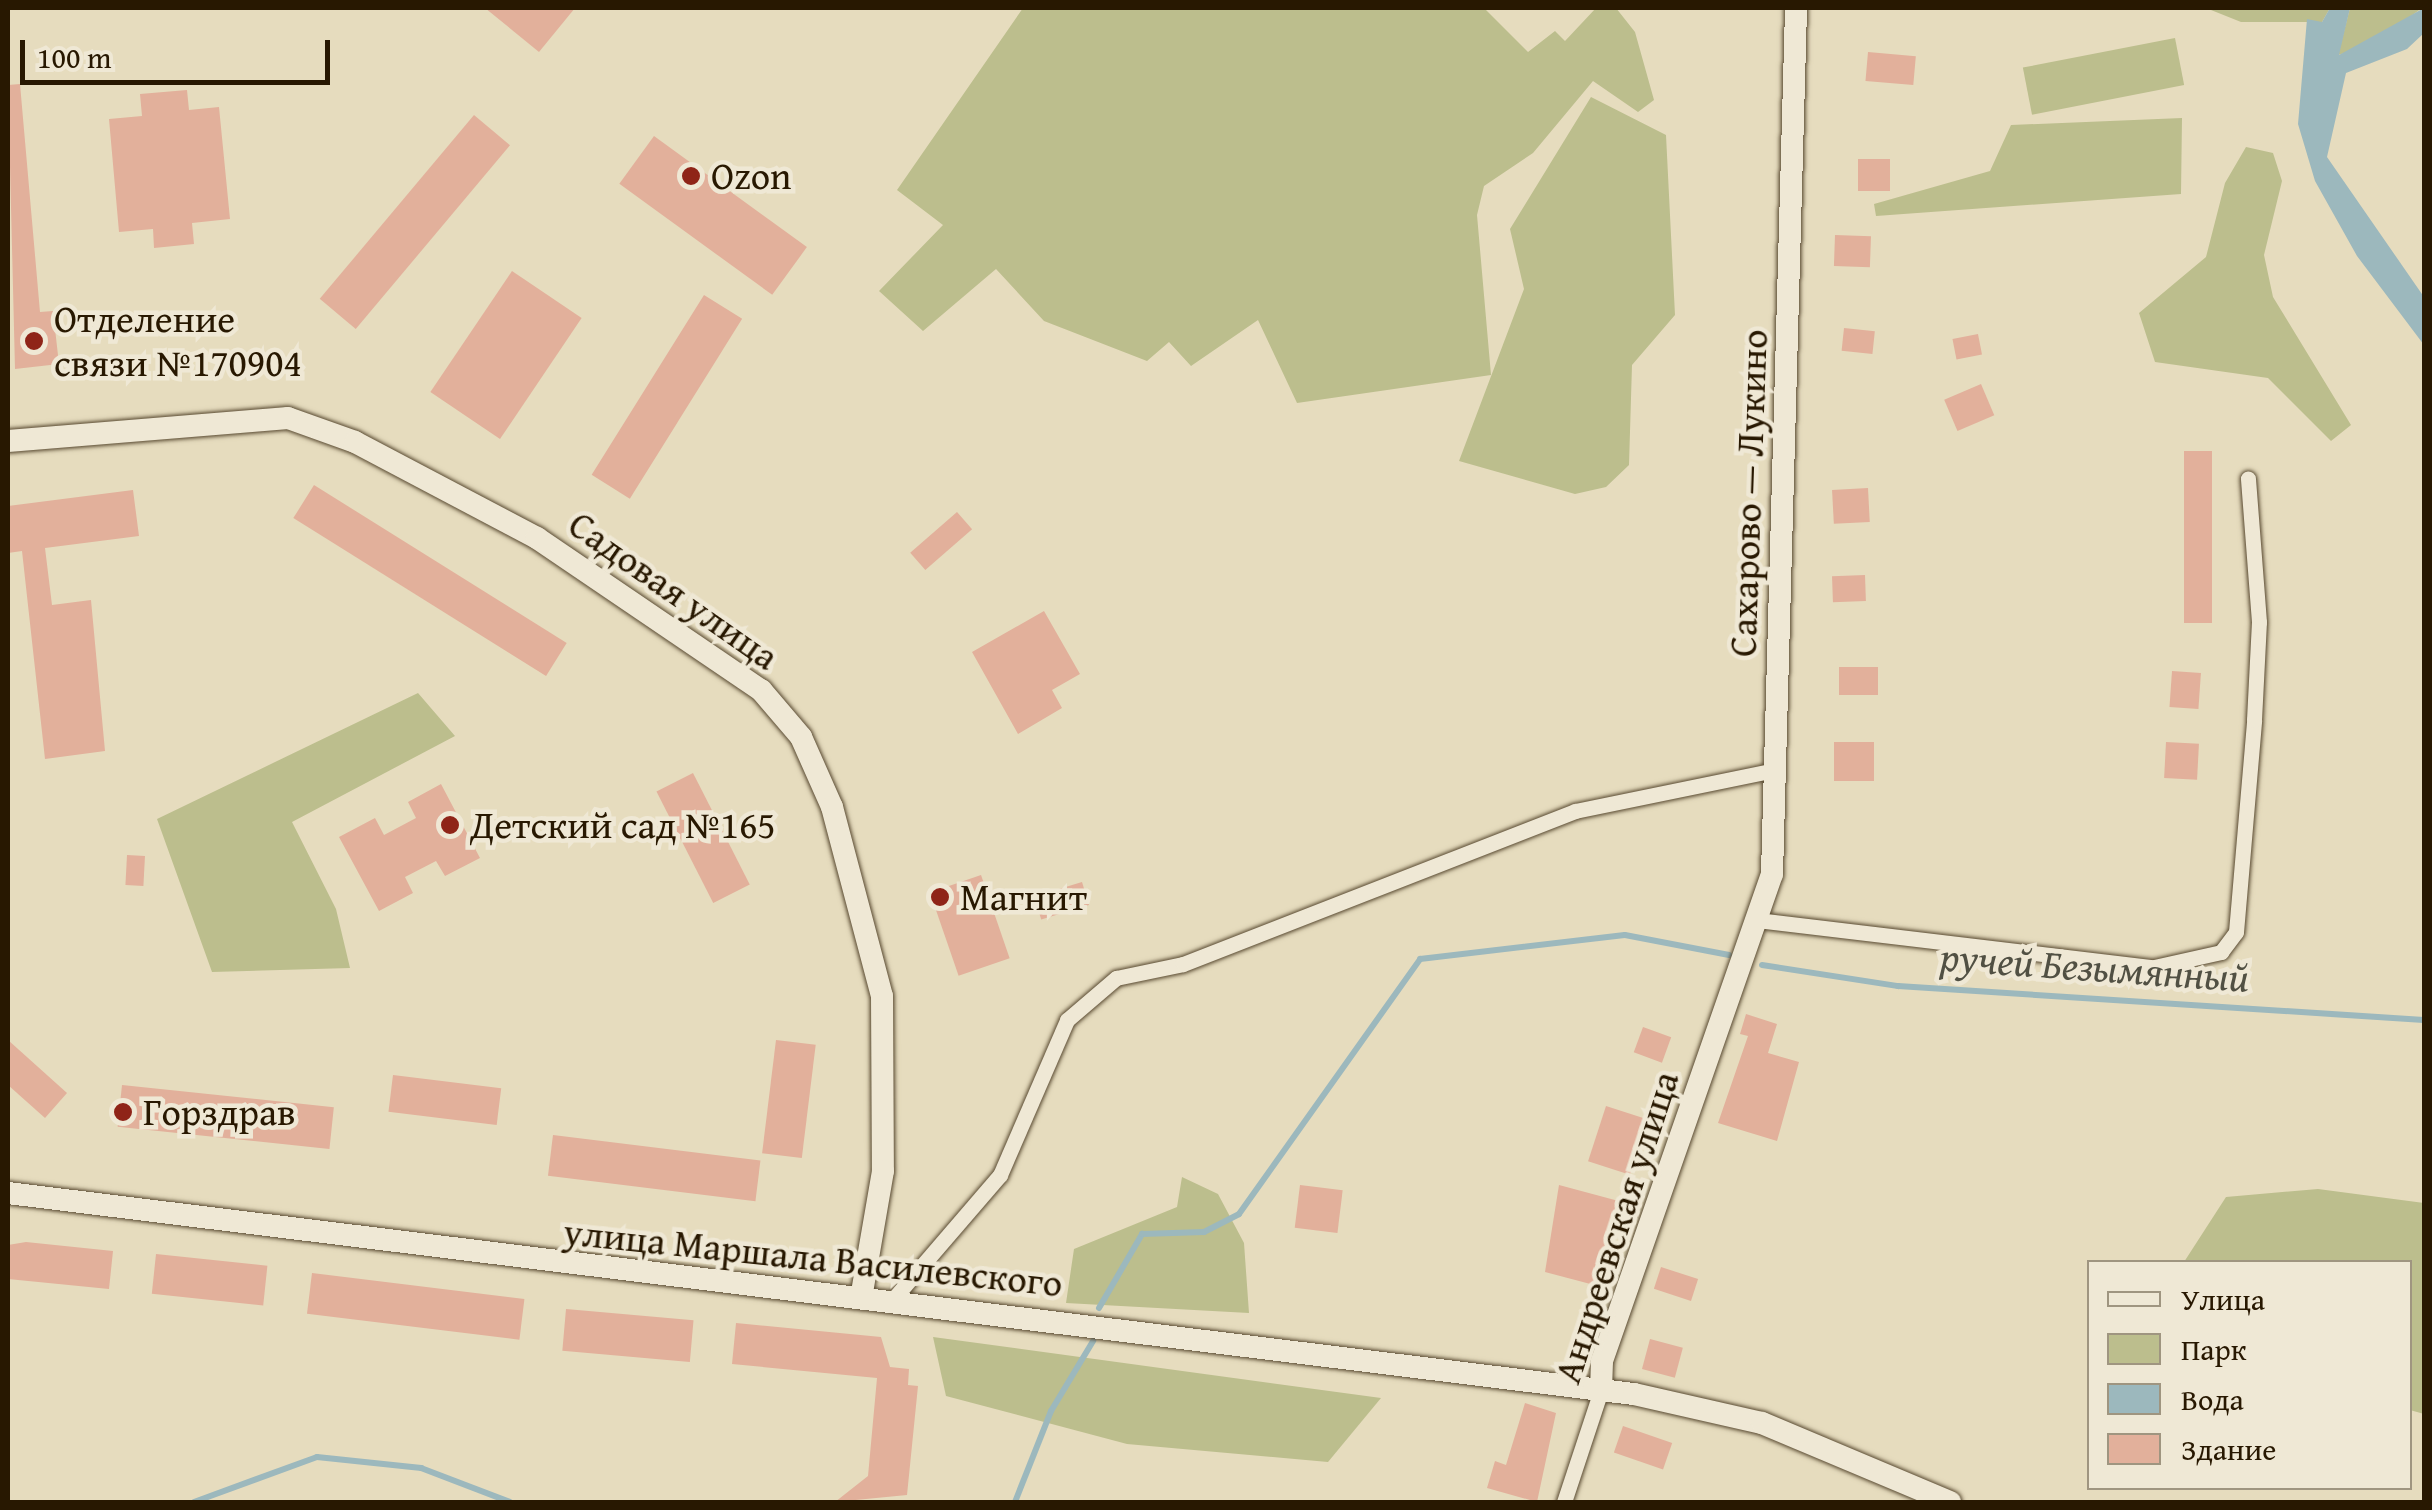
<!DOCTYPE html>
<html>
<head>
<meta charset="utf-8">
<style>
	body { margin:0 }
	#map { position:relative; width:2432px; height:1510px; overflow:hidden; background:#e6dcbe; font-family:"Gentium Book Plus",serif }
	div>[style] { position:absolute }
	.green>* { inset:0; background:#bcbe8d; transform-origin:0 0 }
	.water>* { inset:0; background:#9cb8bd }
	.stream>* { height:6px; margin:-3px; padding:0 3px; transform-origin:3px; border-radius:3px; background:#9cb8bd }
	.building>* { inset:0; background:#e2b09b; transform-origin:0 0 }
	.roads { filter:drop-shadow(0 0 2px #584930) drop-shadow(0 0 2px #584930) }
	.street>* { height:15px; margin:-7.5px; padding:0 7.5px; transform-origin:7.5px; border-radius:7.5px; background:#efe8d5 }
	.secondary>* { height:22px; margin:-11px; padding:0 11px; transform-origin:11px; border-radius:11px; background:#efe8d5 }
	.dots>* { width:28px; height:28px; translate:-50% -50%; box-sizing:border-box; border:5px solid #efe8d5; border-radius:50% }
	span { translate:-50% -50%; white-space:nowrap; text-align:center; line-height:1.15; -webkit-text-stroke:9px #efe8d5; paint-order:stroke }
	.poi-label { font-size:38px; color:#281801 }
	.left { translate:0 -50%; text-align:left }
	.street-label { font-size:38px; color:#281801 }
	.water-label { font-size:40px; color:#515043; font-style:italic }
	.frame { position:absolute; inset:0; border:10px solid #281801; pointer-events:none }
	.legend { position:absolute; left:2087px; top:1260px; width:325px; height:230px; box-sizing:border-box; background:#efe8d5; border:2px solid #9f9580; margin:0; padding:12px 18px; list-style:none; font-size:30px; color:#281801 }
	.legend li { display:flex; align-items:center; gap:20px; height:50px }
	.legend b { width:50px; border:2px solid #9f9580 }
	.scale { position:absolute; left:20px; top:40px; width:310px; height:45px; box-sizing:border-box; border:5px solid #281801; border-top:0; padding-left:12px; font-size:30px; line-height:35px; white-space:nowrap; color:#281801; -webkit-text-stroke:8px #efe8d5; paint-order:stroke }
</style>
</head>
<body>
<div id="map">
	<div class="green">
		<i style="clip-path:polygon(1023px 8px,1484px 8px,1528px 52px,1555px 31px,1565px 41px,1596px 8px,1616px 8px,1635px 32px,1654px 100px,1638px 112px,1593px 81px,1533px 153px,1484px 186px,1477px 215px,1491px 375px,1297px 403px,1258px 320px,1191px 366px,1169px 342px,1147px 361px,1044px 321px,996px 269px,923px 331px,879px 291px,943px 225px,897px 190px)"></i>
		<i style="clip-path:polygon(2206px 8px,2330px 8px,2322px 22px,2241px 22px)"></i>
		<i style="clip-path:polygon(2350px 8px,2422px 8px,2371px 45px,2338px 55px)"></i>
		<i style="left:2175px;top:38px;width:48px;height:155px;rotate:79deg"></i>
		<i style="clip-path:polygon(1591px 97px,1666px 135px,1675px 315px,1632px 365px,1629px 465px,1606px 487px,1575px 494px,1459px 461px,1524px 289px,1510px 229px)"></i>
		<i style="clip-path:polygon(2182px 118px,2181px 194px,1876px 216px,1874px 204px,1990px 171px,2011px 125px)"></i>
		<i style="clip-path:polygon(2246px 147px,2273px 153px,2282px 181px,2264px 255px,2273px 297px,2351px 425px,2331px 441px,2268px 378px,2155px 362px,2139px 313px,2206px 257px,2225px 183px)"></i>
		<i style="clip-path:polygon(418px 693px,455px 736px,292px 822px,336px 909px,350px 968px,212px 972px,157px 819px)"></i>
		<i style="clip-path:polygon(1182px 1177px,1218px 1194px,1244px 1243px,1249px 1313px,1066px 1303px,1074px 1249px,1177px 1207px)"></i>
		<i style="clip-path:polygon(2318px 1189px,2424px 1203px,2424px 1414px,2410px 1410px,2410px 1262px,2184px 1262px,2226px 1197px)"></i>
		<i style="clip-path:polygon(933px 1337px,1381px 1398px,1328px 1462px,1127px 1444px,946px 1396px)"></i>
	</div>
	<div class="water">
		<i style="clip-path:polygon(2330px 8px,2350px 8px,2339px 55px,2424px 8px,2424px 33px,2407px 49px,2346px 73px,2327px 157px,2424px 297px,2424px 345px,2357px 256px,2315px 181px,2298px 124px,2307px 19px,2322px 22px)"></i>
	</div>
	<div class="stream">
		<i style="left:1762px;top:965px;width:138px;rotate:8.8deg"></i>
		<i style="left:1898px;top:986px;width:527px;rotate:3.7deg"></i>
		<i style="left:1099px;top:1308px;width:86px;rotate:-59.8deg"></i>
		<i style="left:1142px;top:1234px;width:62px;rotate:-1.8deg"></i>
		<i style="left:1204px;top:1232px;width:39px;rotate:-27deg"></i>
		<i style="left:1239px;top:1214px;width:313px;rotate:-54.6deg"></i>
		<i style="left:1420px;top:959px;width:206px;rotate:-6.7deg"></i>
		<i style="left:1625px;top:935px;width:106px;rotate:10.9deg"></i>
		<i style="left:194px;top:1502px;width:131px;rotate:-20.1deg"></i>
		<i style="left:317px;top:1457px;width:105px;rotate:6deg"></i>
		<i style="left:421px;top:1468px;width:95px;rotate:20.9deg"></i>
		<i style="left:1015px;top:1502px;width:98px;rotate:-68.4deg"></i>
		<i style="left:1051px;top:1411px;width:82px;rotate:-59deg"></i>
	</div>
	<div class="building">
		<i style="clip-path:polygon(485px 8px,575px 8px,539px 52px)"></i>
		<i style="left:1868px;top:52px;width:48px;height:29px;rotate:5deg"></i>
		<i style="clip-path:polygon(20px 84px,40px 312px,53px 311px,59px 364px,15px 369px,8px 85px)"></i>
		<i style="clip-path:polygon(187px 90px,189px 110px,219px 107px,230px 219px,192px 223px,194px 244px,154px 248px,153px 229px,119px 232px,109px 119px,142px 116px,140px 94px)"></i>
		<i style="left:474px;top:115px;width:47px;height:240px;rotate:40deg"></i>
		<i style="left:654px;top:136px;width:189px;height:59px;rotate:36deg"></i>
		<i style="left:1858px;top:159px;width:32px;height:32px"></i>
		<i style="left:1835px;top:235px;width:36px;height:31px;rotate:2deg"></i>
		<i style="left:512px;top:271px;width:84px;height:146px;rotate:34deg"></i>
		<i style="left:704px;top:295px;width:45px;height:212px;rotate:32deg"></i>
		<i style="left:1844px;top:328px;width:31px;height:23px;rotate:6deg"></i>
		<i style="left:1978px;top:334px;width:21px;height:26px;rotate:79deg"></i>
		<i style="left:1981px;top:384px;width:34px;height:40px;rotate:67deg"></i>
		<i style="left:2184px;top:451px;width:28px;height:172px"></i>
		<i style="left:314px;top:485px;width:298px;height:39px;rotate:32deg"></i>
		<i style="left:1868px;top:488px;width:34px;height:36px;rotate:87deg"></i>
		<i style="clip-path:polygon(133px 490px,139px 536px,45px 548px,52px 605px,91px 600px,105px 751px,45px 759px,22px 551px,8px 553px,8px 506px)"></i>
		<i style="left:957px;top:512px;width:23px;height:62px;rotate:49deg"></i>
		<i style="left:1865px;top:575px;width:26px;height:33px;rotate:88deg"></i>
		<i style="clip-path:polygon(1044px 611px,1080px 674px,1052px 690px,1062px 708px,1018px 734px,972px 652px)"></i>
		<i style="left:1839px;top:667px;width:39px;height:28px"></i>
		<i style="left:2172px;top:671px;width:29px;height:36px;rotate:4deg"></i>
		<i style="left:1834px;top:742px;width:40px;height:39px"></i>
		<i style="left:2166px;top:742px;width:33px;height:36px;rotate:3deg"></i>
		<i style="left:693px;top:773px;width:125px;height:41px;rotate:63deg"></i>
		<i style="clip-path:polygon(441px 784px,480px 858px,445px 876px,436px 861px,405px 877px,413px 893px,379px 911px,339px 837px,375px 818px,384px 835px,416px 818px,408px 802px)"></i>
		<i style="left:127px;top:855px;width:18px;height:30px;rotate:3deg"></i>
		<i style="left:981px;top:875px;width:88px;height:54px;rotate:71deg"></i>
		<i style="left:1082px;top:882px;width:24px;height:50px;rotate:73deg"></i>
		<i style="clip-path:polygon(1746px 1014px,1777px 1024px,1768px 1053px,1799px 1062px,1777px 1141px,1718px 1123px,1748px 1036px,1740px 1034px)"></i>
		<i style="left:1643px;top:1027px;width:30px;height:27px;rotate:20deg"></i>
		<i style="clip-path:polygon(8px 1040px,67px 1093px,45px 1118px,8px 1085px)"></i>
		<i style="left:776px;top:1040px;width:40px;height:114px;rotate:7deg"></i>
		<i style="left:393px;top:1075px;width:109px;height:37px;rotate:7deg"></i>
		<i style="left:122px;top:1085px;width:213px;height:42px;rotate:6deg"></i>
		<i style="left:1606px;top:1106px;width:44px;height:58px;rotate:18deg"></i>
		<i style="left:553px;top:1135px;width:209px;height:41px;rotate:7deg"></i>
		<i style="left:1300px;top:1185px;width:43px;height:43px;rotate:7deg"></i>
		<i style="clip-path:polygon(1559px 1185px,1626px 1203px,1598px 1286px,1545px 1272px)"></i>
		<i style="clip-path:polygon(26px 1242px,113px 1251px,109px 1289px,8px 1279px,8px 1245px)"></i>
		<i style="left:156px;top:1254px;width:112px;height:40px;rotate:6deg"></i>
		<i style="left:1661px;top:1267px;width:39px;height:23px;rotate:18deg"></i>
		<i style="left:312px;top:1273px;width:214px;height:41px;rotate:7deg"></i>
		<i style="left:566px;top:1309px;width:128px;height:42px;rotate:5deg"></i>
		<i style="clip-path:polygon(736px 1323px,881px 1337px,890px 1367px,909px 1369px,908px 1385px,918px 1386px,907px 1495px,835px 1502px,868px 1476px,877px 1378px,732px 1364px)"></i>
		<i style="left:1650px;top:1339px;width:34px;height:31px;rotate:15deg"></i>
		<i style="clip-path:polygon(1525px 1403px,1556px 1413px,1537px 1502px,1487px 1488px,1495px 1461px,1506px 1465px)"></i>
		<i style="left:1623px;top:1426px;width:52px;height:28px;rotate:19deg"></i>
	</div>
	<div class="roads">
		<div class="street">
			<i style="left:1757px;top:920px;width:400px;rotate:6.8deg"></i>
			<i style="left:2154px;top:967px;width:69px;rotate:-12.6deg"></i>
			<i style="left:2221px;top:952px;width:25px;rotate:-53deg"></i>
			<i style="left:2236px;top:932px;width:213px;rotate:-85.1deg"></i>
			<i style="left:2254px;top:720px;width:98px;rotate:-87.1deg"></i>
			<i style="left:2259px;top:622px;width:144px;rotate:-94.4deg"></i>
			<i style="left:895px;top:1297px;width:161px;rotate:-49.3deg"></i>
			<i style="left:1000px;top:1175px;width:169px;rotate:-66.6deg"></i>
			<i style="left:1067px;top:1020px;width:65px;rotate:-40.6deg"></i>
			<i style="left:1116px;top:978px;width:68px;rotate:-11.8deg"></i>
			<i style="left:1183px;top:964px;width:421px;rotate:-21.3deg"></i>
			<i style="left:1575px;top:811px;width:204px;rotate:-11.6deg"></i>
			<i style="left:1564px;top:1502px;width:118px;rotate:-71.7deg"></i>
		</div>
		<div class="secondary">
			<i style="left:8px;top:441px;width:281px;rotate:-4.7deg"></i>
			<i style="left:288px;top:418px;width:71px;rotate:19.7deg"></i>
			<i style="left:355px;top:442px;width:206px;rotate:27.8deg"></i>
			<i style="left:537px;top:538px;width:271px;rotate:34.2deg"></i>
			<i style="left:761px;top:690px;width:62px;rotate:49.6deg"></i>
			<i style="left:801px;top:737px;width:77px;rotate:66.1deg"></i>
			<i style="left:832px;top:807px;width:196px;rotate:75.2deg"></i>
			<i style="left:882px;top:996px;width:175px;rotate:89.7deg"></i>
			<i style="left:883px;top:1171px;width:124px;rotate:99.8deg"></i>
			<i style="left:8px;top:1193px;width:1638px;rotate:7.05deg"></i>
			<i style="left:1634px;top:1394px;width:131px;rotate:12.8deg"></i>
			<i style="left:1762px;top:1423px;width:204px;rotate:22.8deg"></i>
			<i style="left:1601px;top:1390px;width:29px;rotate:-88deg"></i>
			<i style="left:1602px;top:1361px;width:516px;rotate:-70.76deg"></i>
			<i style="left:1772px;top:874px;width:866px;rotate:-88.41deg"></i>
		</div>
	</div>
	<div class="dots">
		<i style="left:691px;top:176px;background:#8f2418"></i>
		<i style="left:34px;top:341px;background:#8f2418"></i>
		<i style="left:450px;top:825px;background:#8f2418"></i>
		<i style="left:940px;top:897px;background:#8f2418"></i>
		<i style="left:123px;top:1112px;background:#8f2418"></i>
	</div>
	<div class="poi-label">
		<span class="left" style="left:711px;top:176px">Ozon</span>
		<span class="left" style="left:54px;top:341px">Отделение<br>связи №170904</span>
		<span class="left" style="left:470px;top:825px">Детский сад №165</span>
		<span class="left" style="left:960px;top:897px">Магнит</span>
		<span class="left" style="left:143px;top:1112px">Горздрав</span>
	</div>
	<div class="street-label">
		<span style="left:1748px;top:493px;rotate:-88deg">Сахарово — Лукино</span>
		<span style="left:674px;top:590px;rotate:35deg">Садовая улица</span>
		<span style="left:1616px;top:1227px;rotate:-72deg">Андреевская улица</span>
		<span style="left:813px;top:1257px;rotate:6deg">улица Маршала Василевского</span>
	</div>
	<div class="water-label">
		<span style="left:2095px;top:967px;rotate:4deg">ручей Безымянный</span>
	</div>
	<div class="frame"></div>
	<ul class="legend">
	<li><b style="height:12px;background:#efe8d5"></b>Улица</li>
	<li><b style="height:28px;background:#bcbe8d"></b>Парк</li>
	<li><b style="height:28px;background:#9cb8bd"></b>Вода</li>
	<li><b style="height:28px;background:#e2b09b"></b>Здание</li>
	</ul>
	<div class="scale">100 m</div>
</div>
</body>
</html>
